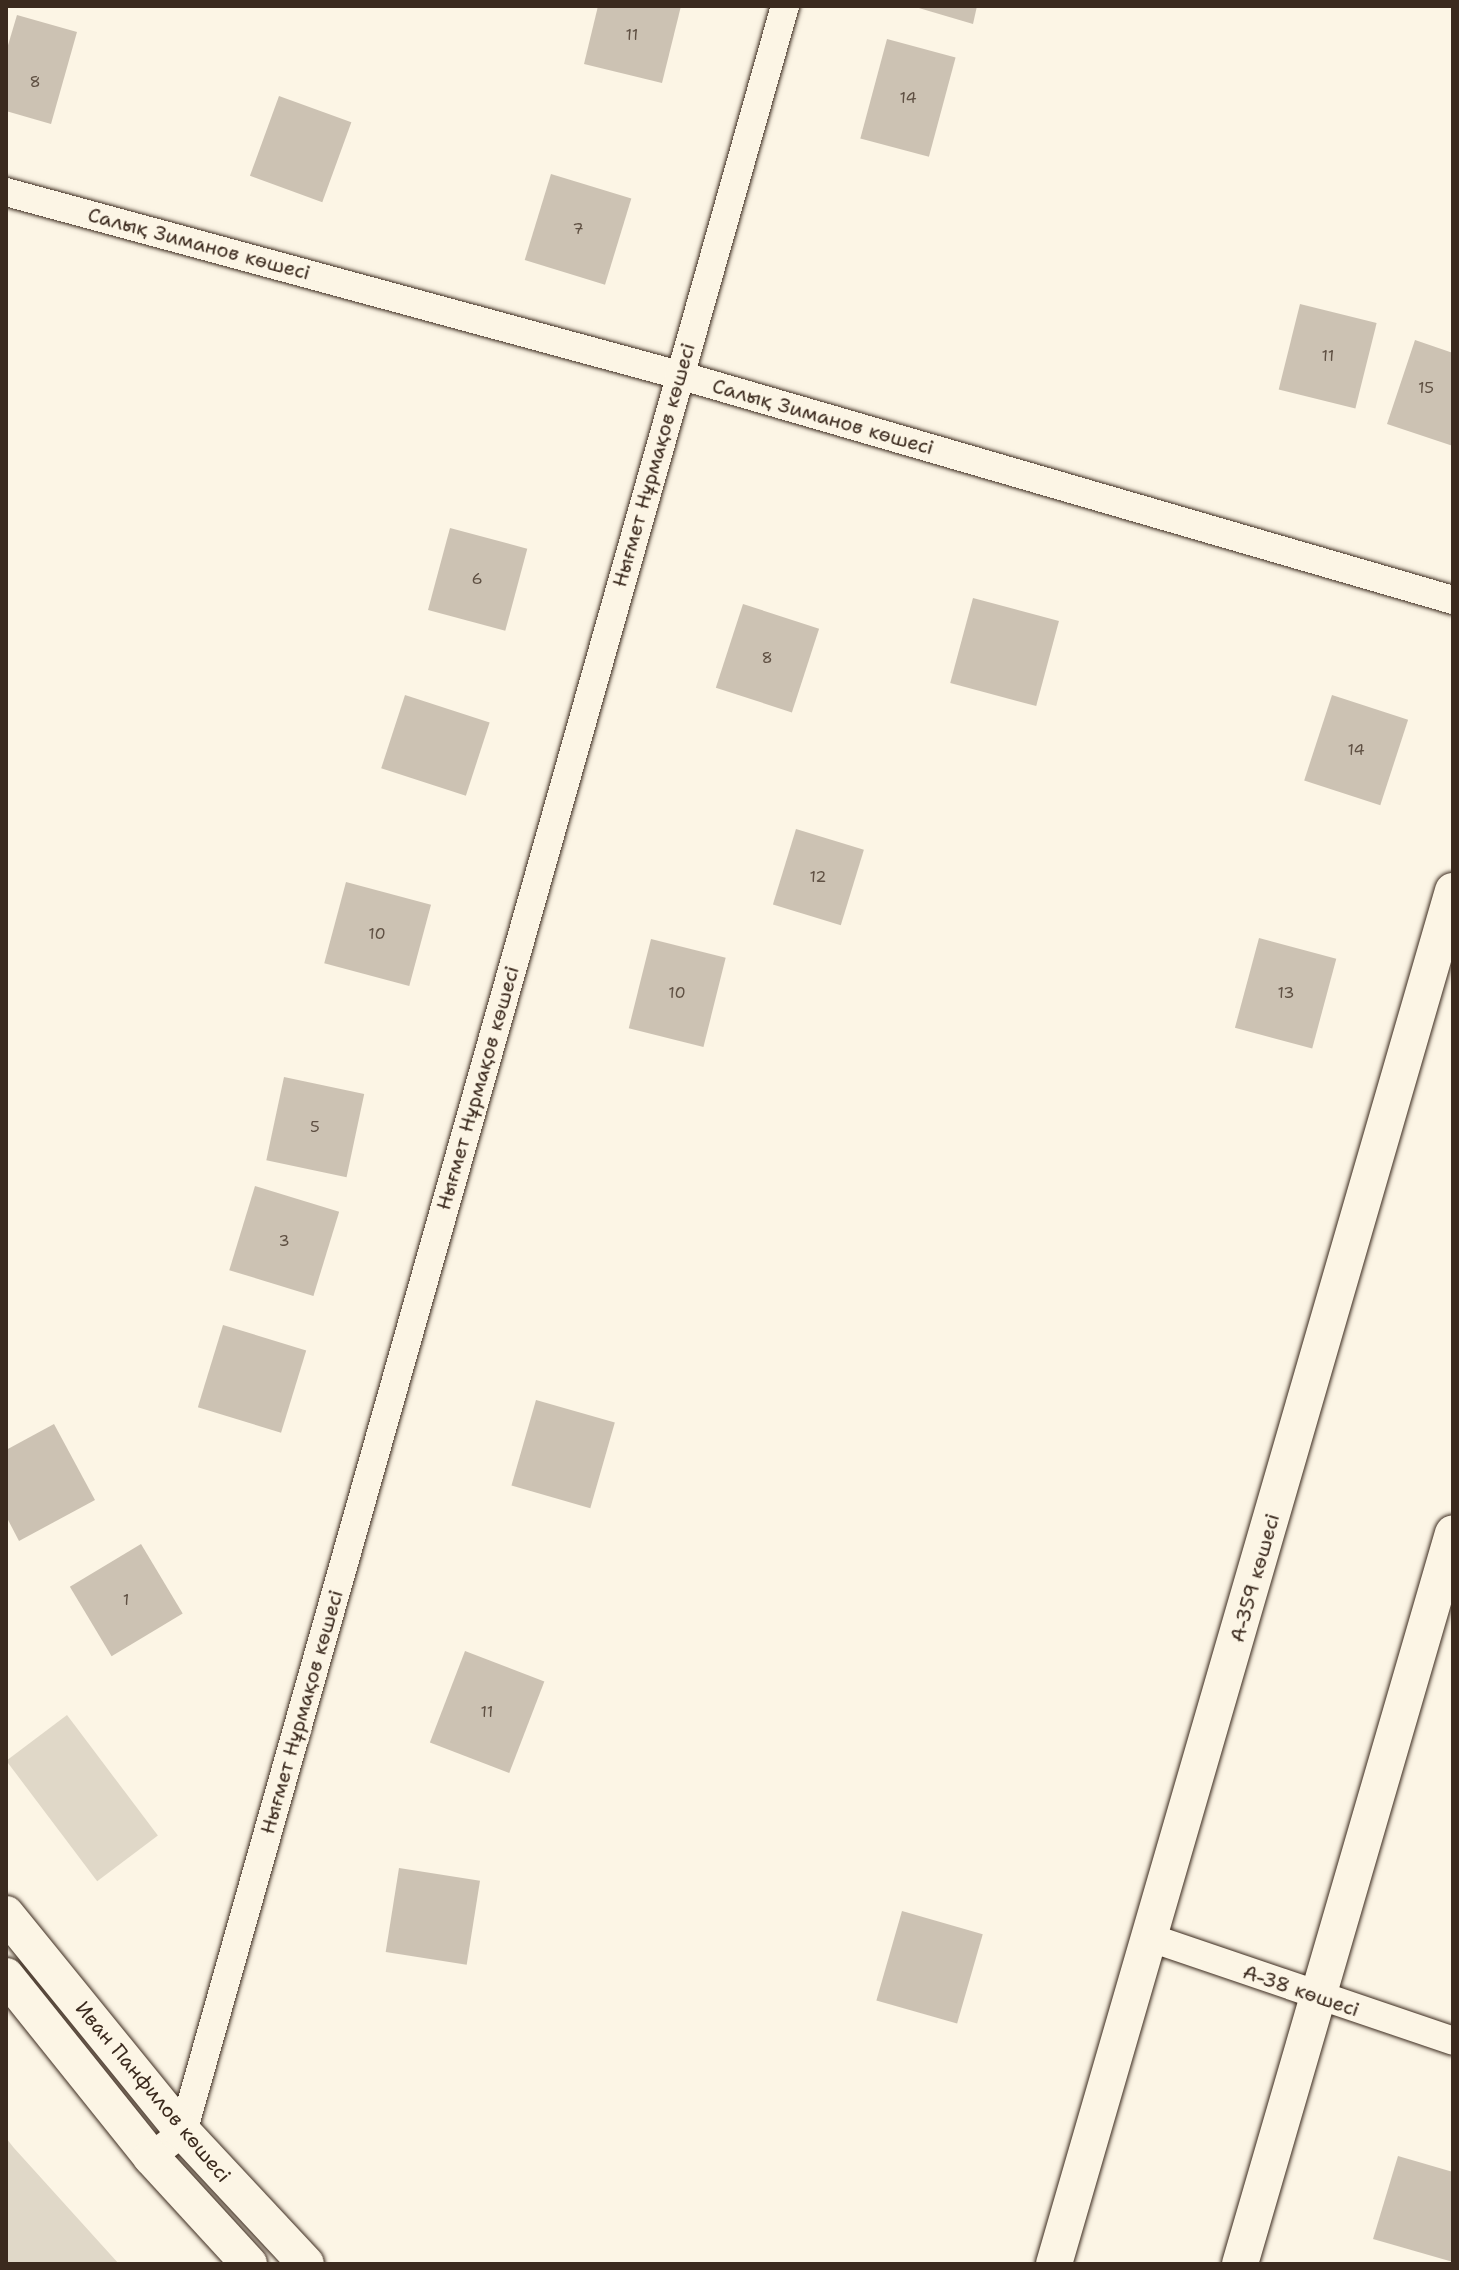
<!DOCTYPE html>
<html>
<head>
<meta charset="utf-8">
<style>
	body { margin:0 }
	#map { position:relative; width:1459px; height:2270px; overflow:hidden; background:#fcf5e5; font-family:"Shantell Sans",sans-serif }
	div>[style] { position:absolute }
	.green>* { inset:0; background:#e0d8c8; transform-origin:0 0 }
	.building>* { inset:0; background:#ccc2b3; transform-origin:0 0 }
	.roads { filter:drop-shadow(0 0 2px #3b2a1e) drop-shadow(0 0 2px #3b2a1e) }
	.minor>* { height:28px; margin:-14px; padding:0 14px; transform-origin:14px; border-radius:14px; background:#fcf5e5 }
	.tertiary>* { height:36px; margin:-18px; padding:0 18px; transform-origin:18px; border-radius:18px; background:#fcf5e5 }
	span { translate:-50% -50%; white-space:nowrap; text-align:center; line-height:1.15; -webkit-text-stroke:6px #fcf5e5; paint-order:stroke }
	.number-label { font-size:16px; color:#5f5043 }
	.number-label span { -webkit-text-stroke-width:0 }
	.street-label { font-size:20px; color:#3b2a1e }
	.frame { position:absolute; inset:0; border:8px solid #3b2a1e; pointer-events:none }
</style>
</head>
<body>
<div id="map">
	<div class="green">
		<i style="left:67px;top:1715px;width:151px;height:76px;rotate:53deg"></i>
		<i style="clip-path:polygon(6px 2138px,14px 2148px,119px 2264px,6px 2264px)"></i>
	</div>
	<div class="building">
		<i style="clip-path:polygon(598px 6px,681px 6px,662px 83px,584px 64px)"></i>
		<i style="clip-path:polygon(912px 6px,977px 6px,973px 24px)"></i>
		<i style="clip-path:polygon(17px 15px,77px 32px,51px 124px,6px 111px,6px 52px)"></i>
		<i style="left:887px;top:39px;width:71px;height:103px;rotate:15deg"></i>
		<i style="left:279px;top:96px;width:77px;height:85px;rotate:20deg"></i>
		<i style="left:551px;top:174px;width:84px;height:90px;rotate:17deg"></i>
		<i style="left:1300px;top:304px;width:79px;height:88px;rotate:14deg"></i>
		<i style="clip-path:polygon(1415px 340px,1453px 353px,1453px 446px,1387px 424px)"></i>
		<i style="left:450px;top:528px;width:80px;height:85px;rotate:15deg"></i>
		<i style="left:973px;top:598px;width:89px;height:88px;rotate:15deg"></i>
		<i style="left:743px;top:604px;width:80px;height:88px;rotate:18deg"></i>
		<i style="left:405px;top:695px;width:89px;height:77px;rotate:18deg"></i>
		<i style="left:1332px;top:695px;width:80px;height:90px;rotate:18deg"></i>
		<i style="left:796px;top:829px;width:71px;height:79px;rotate:17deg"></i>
		<i style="left:346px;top:882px;width:88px;height:84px;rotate:15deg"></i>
		<i style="left:1259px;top:938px;width:80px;height:93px;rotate:15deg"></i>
		<i style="left:651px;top:939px;width:77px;height:92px;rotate:14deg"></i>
		<i style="left:284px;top:1077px;width:82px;height:85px;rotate:12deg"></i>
		<i style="left:255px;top:1186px;width:88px;height:88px;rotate:17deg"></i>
		<i style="left:223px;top:1325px;width:87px;height:86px;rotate:17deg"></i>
		<i style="left:536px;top:1400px;width:82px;height:89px;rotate:16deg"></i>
		<i style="clip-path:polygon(54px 1424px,95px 1500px,19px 1541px,6px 1516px,6px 1450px)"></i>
		<i style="left:141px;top:1544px;width:81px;height:83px;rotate:59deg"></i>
		<i style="left:465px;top:1651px;width:85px;height:98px;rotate:21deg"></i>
		<i style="left:399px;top:1868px;width:82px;height:85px;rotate:9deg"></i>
		<i style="left:902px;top:1911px;width:84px;height:93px;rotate:16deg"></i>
		<i style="clip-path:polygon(1398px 2156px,1453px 2172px,1453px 2262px,1373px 2239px)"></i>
	</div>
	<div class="roads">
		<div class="minor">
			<i style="left:6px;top:192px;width:697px;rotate:15.21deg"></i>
			<i style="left:679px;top:375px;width:806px;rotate:16.21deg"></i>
			<i style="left:1151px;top:1938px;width:319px;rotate:18.8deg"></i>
			<i style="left:151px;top:2157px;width:41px;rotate:-38deg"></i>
			<i style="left:183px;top:2132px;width:2210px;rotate:-74.19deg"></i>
		</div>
		<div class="tertiary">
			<i style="left:6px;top:1914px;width:281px;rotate:50.9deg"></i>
			<i style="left:183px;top:2132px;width:180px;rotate:47deg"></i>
			<i style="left:6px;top:1976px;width:232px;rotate:51.3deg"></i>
			<i style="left:151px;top:2157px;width:145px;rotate:47.5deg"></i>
			<i style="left:1054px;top:2264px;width:1430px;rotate:-73.8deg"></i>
			<i style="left:1240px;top:2264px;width:761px;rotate:-73.75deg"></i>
		</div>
	</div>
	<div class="number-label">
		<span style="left:632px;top:35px">11</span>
		<span style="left:35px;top:82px">8</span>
		<span style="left:908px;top:98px">14</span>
		<span style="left:578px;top:229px">7</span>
		<span style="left:1328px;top:356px">11</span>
		<span style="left:1426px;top:388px">15</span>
		<span style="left:477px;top:579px">6</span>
		<span style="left:767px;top:658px">8</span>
		<span style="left:1356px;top:750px">14</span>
		<span style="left:818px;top:877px">12</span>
		<span style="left:377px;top:934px">10</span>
		<span style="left:677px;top:993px">10</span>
		<span style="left:1286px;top:993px">13</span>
		<span style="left:315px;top:1127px">5</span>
		<span style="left:284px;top:1241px">3</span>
		<span style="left:126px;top:1600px">1</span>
		<span style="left:487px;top:1712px">11</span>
	</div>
	<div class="street-label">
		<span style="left:199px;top:244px;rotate:15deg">Салық Зиманов көшесі</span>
		<span style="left:823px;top:417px;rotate:16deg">Салық Зиманов көшесі</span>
		<span style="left:654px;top:465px;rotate:-74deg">Нығмет Нұрмақов көшесі</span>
		<span style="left:478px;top:1088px;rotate:-74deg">Нығмет Нұрмақов көшесі</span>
		<span style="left:1255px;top:1578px;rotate:-74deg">А-359 көшесі</span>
		<span style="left:302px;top:1712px;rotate:-74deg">Нығмет Нұрмақов көшесі</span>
		<span style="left:1301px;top:1991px;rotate:19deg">А-38 көшесі</span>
		<span style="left:153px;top:2092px;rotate:50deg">Иван Панфилов көшесі</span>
	</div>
	<div class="frame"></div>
</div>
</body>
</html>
